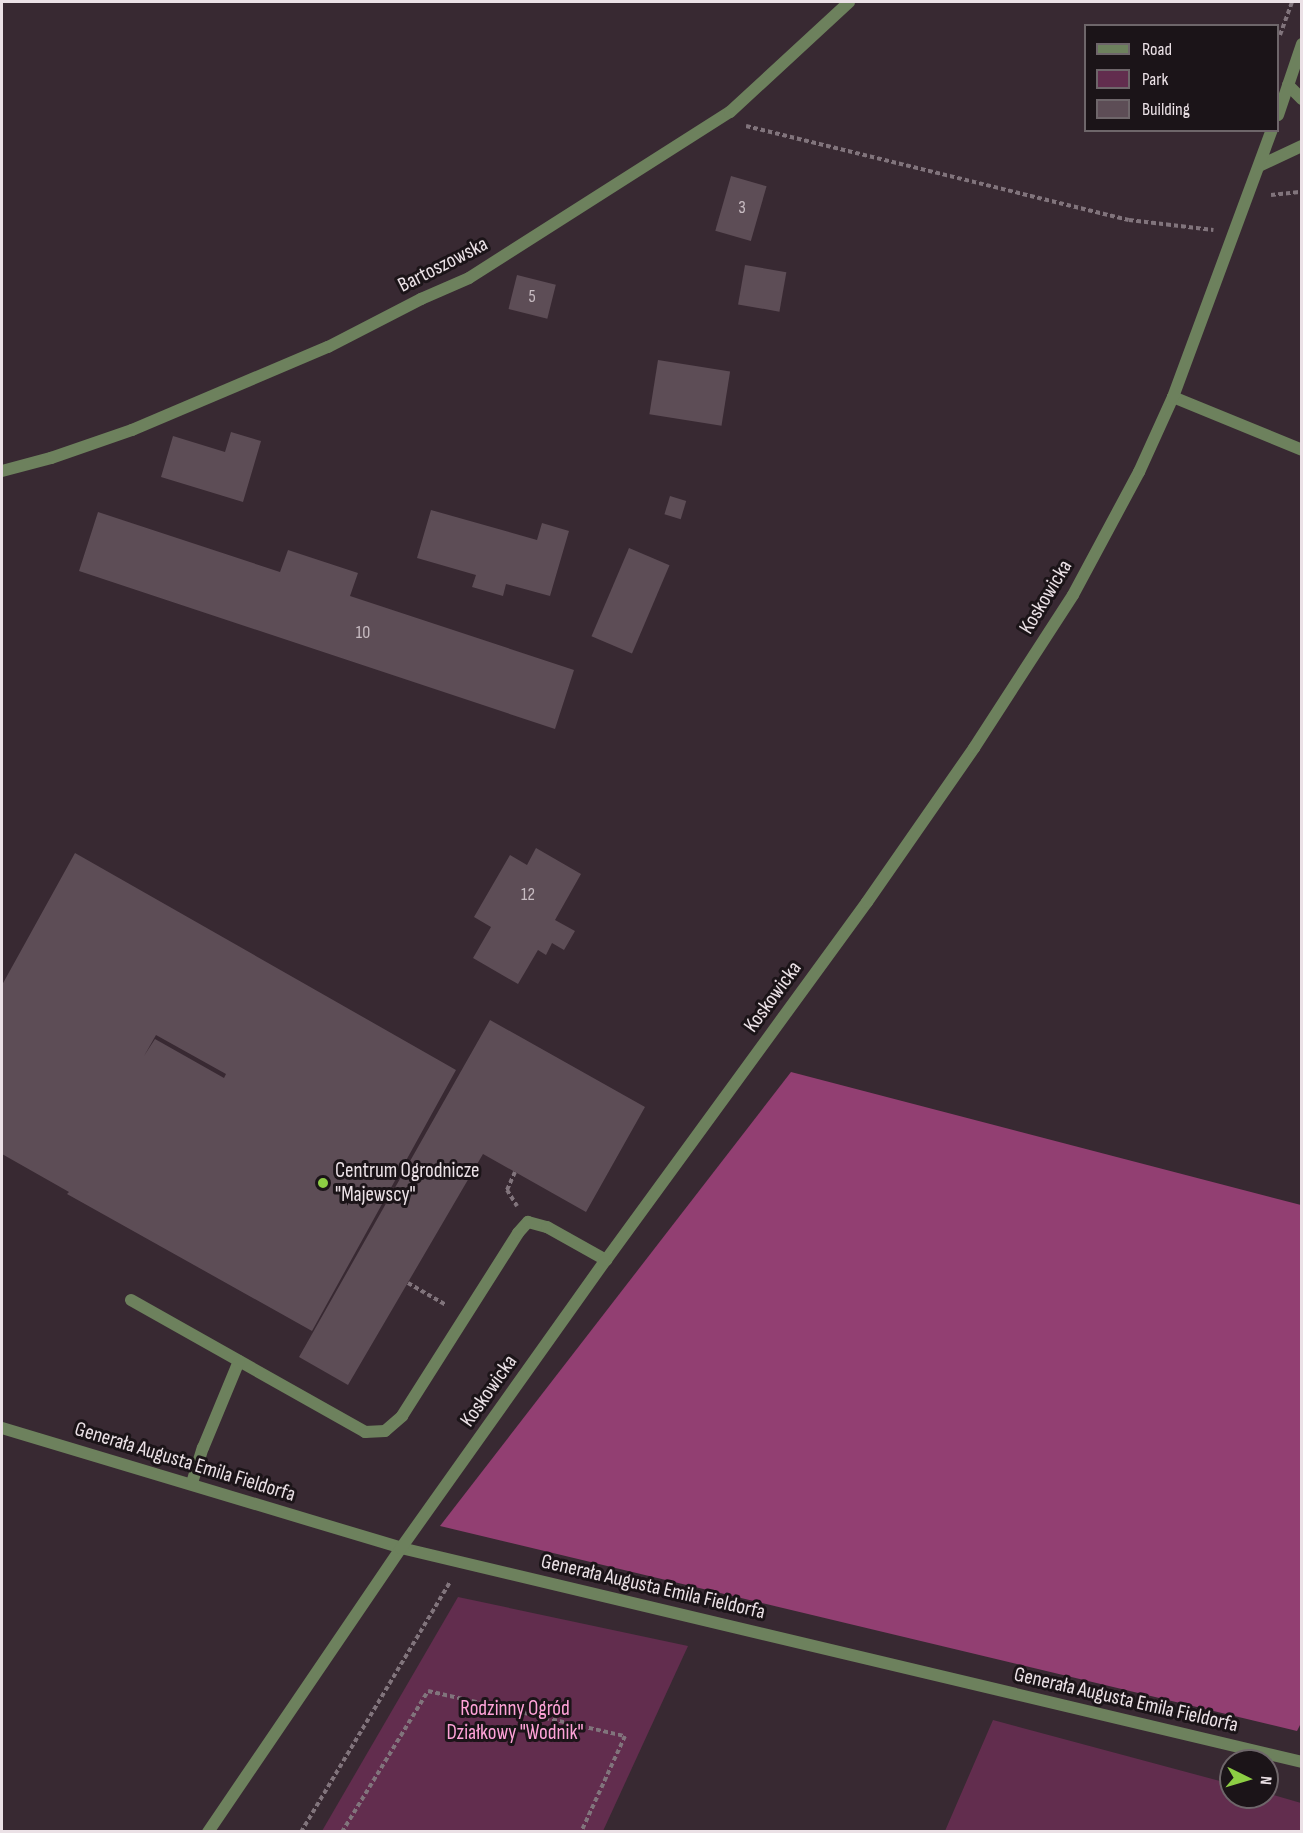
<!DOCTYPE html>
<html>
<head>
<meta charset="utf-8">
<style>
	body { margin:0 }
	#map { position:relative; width:1303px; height:1833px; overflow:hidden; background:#382932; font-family:"Sofia Sans Condensed",sans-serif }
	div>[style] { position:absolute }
	.green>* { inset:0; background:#622d4e }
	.forest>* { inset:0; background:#923f72 }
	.building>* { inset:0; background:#5d4d56; transform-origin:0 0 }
	.path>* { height:4px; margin-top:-2px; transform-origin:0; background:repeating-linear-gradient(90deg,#81747c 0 4.5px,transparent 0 7.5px) }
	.service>* { height:12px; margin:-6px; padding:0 6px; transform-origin:6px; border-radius:6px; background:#6d815d }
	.minor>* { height:12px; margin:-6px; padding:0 6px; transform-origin:6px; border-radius:6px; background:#6d815d }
	.tertiary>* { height:12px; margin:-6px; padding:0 6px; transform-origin:6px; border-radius:6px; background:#6d815d }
	.dots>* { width:16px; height:16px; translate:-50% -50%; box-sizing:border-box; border:3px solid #1b1418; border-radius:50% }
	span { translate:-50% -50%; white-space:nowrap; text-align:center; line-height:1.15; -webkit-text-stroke:6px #1b1418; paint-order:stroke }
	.number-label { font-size:18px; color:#c8bcc2 }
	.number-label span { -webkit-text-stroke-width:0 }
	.street-label { font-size:21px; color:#ebe1e6 }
	.poi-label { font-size:21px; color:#ebe1e6 }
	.left { translate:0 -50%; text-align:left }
	.park-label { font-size:21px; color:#ffa3d8 }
	.frame { position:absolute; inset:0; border:3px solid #ebe1e6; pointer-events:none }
	.legend { position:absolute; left:1084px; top:24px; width:195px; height:108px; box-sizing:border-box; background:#1b1418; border:2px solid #6e666a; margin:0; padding:8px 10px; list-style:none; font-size:18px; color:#ebe1e6 }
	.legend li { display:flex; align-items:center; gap:12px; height:30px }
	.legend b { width:30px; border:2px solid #6e666a }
	.north { position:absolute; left:1219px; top:1749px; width:60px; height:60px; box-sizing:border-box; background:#1b1418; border:2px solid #6e666a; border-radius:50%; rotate:95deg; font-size:16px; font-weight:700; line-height:24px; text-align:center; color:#ebe1e6 }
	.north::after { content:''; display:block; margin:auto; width:21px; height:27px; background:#8dce44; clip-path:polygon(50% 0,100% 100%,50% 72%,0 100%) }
</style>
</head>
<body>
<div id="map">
	<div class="green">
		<i style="clip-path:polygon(458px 1597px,688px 1646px,603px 1831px,322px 1831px)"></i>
		<i style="clip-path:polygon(993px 1720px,1231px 1784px,1231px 1797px,1267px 1797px,1267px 1793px,1301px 1803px,1301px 1831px,945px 1831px)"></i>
	</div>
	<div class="forest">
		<i style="clip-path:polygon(791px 1072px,1301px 1205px,1302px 1721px,1297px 1731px,440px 1526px)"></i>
	</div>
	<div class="building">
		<i style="left:731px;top:176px;width:37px;height:57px;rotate:16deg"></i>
		<i style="left:745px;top:265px;width:42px;height:40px;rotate:10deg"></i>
		<i style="left:517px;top:275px;width:40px;height:35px;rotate:14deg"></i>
		<i style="left:658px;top:360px;width:73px;height:55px;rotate:9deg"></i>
		<i style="clip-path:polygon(231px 432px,261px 441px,243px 502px,161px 477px,173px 436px,225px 452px)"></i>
		<i style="left:670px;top:496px;width:17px;height:19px;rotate:17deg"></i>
		<i style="clip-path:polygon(431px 510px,537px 540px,542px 523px,569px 531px,550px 596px,506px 584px,503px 596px,472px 587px,476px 575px,417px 558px)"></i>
		<i style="clip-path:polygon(98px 512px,280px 572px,288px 550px,358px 573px,350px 596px,574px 670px,555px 729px,79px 571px)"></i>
		<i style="left:629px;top:548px;width:44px;height:96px;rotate:23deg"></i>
		<i style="clip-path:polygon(536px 848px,581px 874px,555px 920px,575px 931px,564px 950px,552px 943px,546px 955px,538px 950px,518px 984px,473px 958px,491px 927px,474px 917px,510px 855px,527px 865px)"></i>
		<i style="clip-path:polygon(evenodd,75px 853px,456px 1070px,312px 1331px,67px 1194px,69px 1192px,2px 1154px,2px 985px,75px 853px,156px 1035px,226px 1074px,224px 1078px,155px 1039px,144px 1056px,156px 1035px)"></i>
		<i style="clip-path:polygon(490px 1020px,645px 1107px,586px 1212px,483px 1154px,348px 1385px,299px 1357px)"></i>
	</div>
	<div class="path">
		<i style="left:1280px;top:35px;width:35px;rotate:-70deg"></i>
		<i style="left:746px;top:126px;width:394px;rotate:13.8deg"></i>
		<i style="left:1129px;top:220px;width:85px;rotate:6.8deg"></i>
		<i style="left:1271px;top:195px;width:31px;rotate:-6deg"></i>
		<i style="left:515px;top:1172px;width:20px;rotate:114deg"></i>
		<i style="left:507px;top:1190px;width:19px;rotate:58deg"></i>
		<i style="left:408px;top:1283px;width:44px;rotate:30.1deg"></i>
		<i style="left:301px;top:1832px;width:291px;rotate:-59.2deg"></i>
		<i style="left:342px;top:1832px;width:165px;rotate:-58.6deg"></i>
		<i style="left:428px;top:1691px;width:202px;rotate:12.9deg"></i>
		<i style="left:625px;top:1736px;width:106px;rotate:114.6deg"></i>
	</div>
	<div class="service">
		<i style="left:1173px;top:397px;width:139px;rotate:22.3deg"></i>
		<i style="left:2px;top:471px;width:51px;rotate:-14.9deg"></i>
		<i style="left:51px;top:458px;width:86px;rotate:-19.1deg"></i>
		<i style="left:132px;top:430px;width:213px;rotate:-23deg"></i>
		<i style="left:328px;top:347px;width:105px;rotate:-27.3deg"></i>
		<i style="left:421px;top:299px;width:52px;rotate:-23.6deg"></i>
		<i style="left:469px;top:278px;width:309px;rotate:-32.5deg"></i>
		<i style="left:730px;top:112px;width:162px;rotate:-42.7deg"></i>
		<i style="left:131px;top:1300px;width:269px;rotate:29.4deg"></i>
		<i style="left:365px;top:1432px;width:20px;rotate:-3deg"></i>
		<i style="left:385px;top:1431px;width:23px;rotate:-41deg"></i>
		<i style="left:402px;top:1416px;width:217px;rotate:-57.6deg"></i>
		<i style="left:518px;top:1233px;width:15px;rotate:-48deg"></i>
		<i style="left:528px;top:1222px;width:20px;rotate:15deg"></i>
		<i style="left:547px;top:1227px;width:68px;rotate:29.2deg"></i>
		<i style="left:192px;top:1483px;width:37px;rotate:-73deg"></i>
		<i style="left:203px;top:1448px;width:94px;rotate:-67.5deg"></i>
	</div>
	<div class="minor">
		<i style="left:2px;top:1428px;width:417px;rotate:16.7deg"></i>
		<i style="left:401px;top:1548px;width:926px;rotate:13.36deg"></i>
	</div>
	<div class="tertiary">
		<i style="left:1288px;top:85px;width:20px;rotate:45deg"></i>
		<i style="left:1278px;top:115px;width:75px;rotate:-71.3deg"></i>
		<i style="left:1261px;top:165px;width:45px;rotate:-24.9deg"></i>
		<i style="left:208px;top:1832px;width:343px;rotate:-55.8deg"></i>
		<i style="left:401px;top:1548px;width:354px;rotate:-54.6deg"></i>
		<i style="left:606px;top:1260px;width:443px;rotate:-53.9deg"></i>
		<i style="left:867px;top:902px;width:188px;rotate:-55.2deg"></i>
		<i style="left:974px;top:748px;width:182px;rotate:-57.1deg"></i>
		<i style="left:1073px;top:595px;width:140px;rotate:-61.8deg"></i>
		<i style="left:1139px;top:472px;width:82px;rotate:-65.6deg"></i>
		<i style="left:1173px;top:397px;width:285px;rotate:-69.7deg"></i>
	</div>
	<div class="dots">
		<i style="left:323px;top:1183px;background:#8dce44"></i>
	</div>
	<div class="number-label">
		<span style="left:742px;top:208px">3</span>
		<span style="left:532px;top:297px">5</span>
		<span style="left:363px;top:633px">10</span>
		<span style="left:528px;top:895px">12</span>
	</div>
	<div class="street-label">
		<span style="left:443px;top:265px;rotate:-27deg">Bartoszowska</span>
		<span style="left:1046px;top:597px;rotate:-59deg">Koskowicka</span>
		<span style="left:773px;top:997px;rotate:-54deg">Koskowicka</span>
		<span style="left:489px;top:1391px;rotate:-55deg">Koskowicka</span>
		<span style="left:185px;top:1462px;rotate:17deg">Generała Augusta Emila Fieldorfa</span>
		<span style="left:653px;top:1587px;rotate:13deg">Generała Augusta Emila Fieldorfa</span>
		<span style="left:1126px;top:1700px;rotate:13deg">Generała Augusta Emila Fieldorfa</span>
	</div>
	<div class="poi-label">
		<span class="left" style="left:335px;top:1183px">Centrum Ogrodnicze<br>"Majewscy"</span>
	</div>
	<div class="park-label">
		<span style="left:515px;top:1721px">Rodzinny Ogród<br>Działkowy "Wodnik"</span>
	</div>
	<div class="frame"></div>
	<ul class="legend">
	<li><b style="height:8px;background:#6d815d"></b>Road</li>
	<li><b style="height:16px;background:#622d4e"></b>Park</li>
	<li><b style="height:16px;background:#5d4d56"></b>Building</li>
	</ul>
	<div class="north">N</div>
</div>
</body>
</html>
